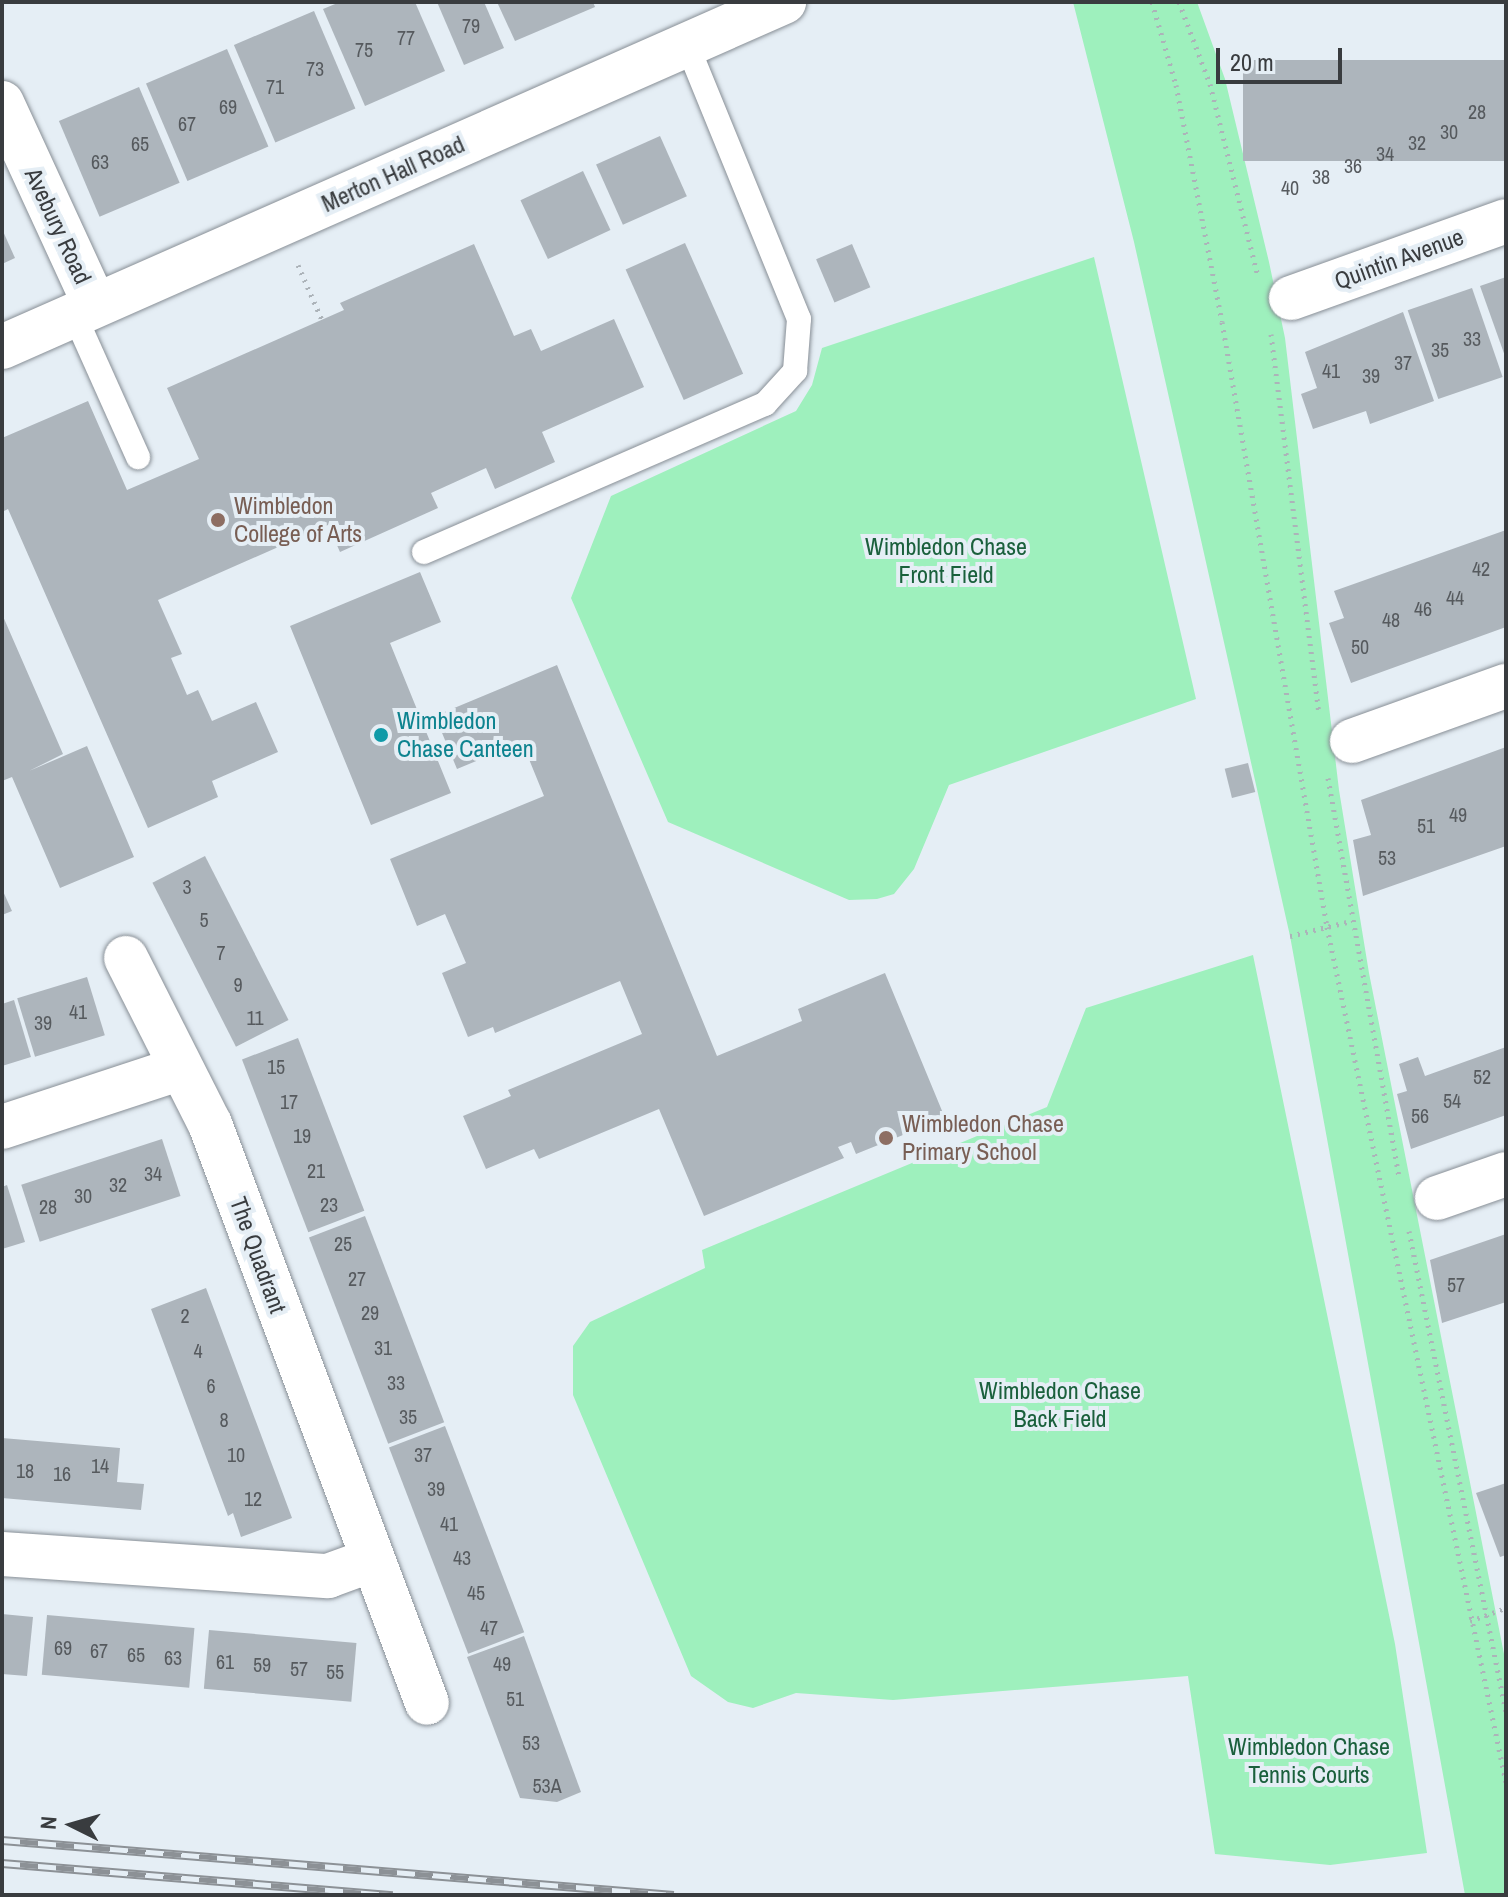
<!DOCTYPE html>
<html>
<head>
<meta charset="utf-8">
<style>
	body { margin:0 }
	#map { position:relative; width:1508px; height:1897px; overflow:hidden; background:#e5eef5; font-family:"Archivo Narrow",sans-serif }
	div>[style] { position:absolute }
	.green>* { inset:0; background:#9ef0bd }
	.building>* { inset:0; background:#adb5bc; transform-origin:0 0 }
	.path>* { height:5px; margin-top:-2.5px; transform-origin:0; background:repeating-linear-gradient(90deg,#acb3b9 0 2px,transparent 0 8px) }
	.roads { filter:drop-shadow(0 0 2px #888f96) drop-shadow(0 0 2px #888f96) }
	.lane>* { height:24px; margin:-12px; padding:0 12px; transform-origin:12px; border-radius:12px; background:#fff }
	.street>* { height:44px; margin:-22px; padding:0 22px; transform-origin:22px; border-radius:22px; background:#fff }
	.rail>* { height:9px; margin-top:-4.5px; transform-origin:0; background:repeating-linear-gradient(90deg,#e5eef5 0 18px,#8c9196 0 36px); box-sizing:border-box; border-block:2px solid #8c9196 }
	.dots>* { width:22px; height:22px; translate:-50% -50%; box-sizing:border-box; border:4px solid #e5eef5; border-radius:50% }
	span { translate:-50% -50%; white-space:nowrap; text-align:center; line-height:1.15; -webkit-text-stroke:8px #e5eef5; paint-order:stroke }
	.number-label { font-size:20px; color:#565a5e }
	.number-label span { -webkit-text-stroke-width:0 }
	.street-label { font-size:24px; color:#393c3f }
	.education-label { font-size:24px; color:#785e54 }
	.left { translate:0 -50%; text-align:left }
	.park-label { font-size:24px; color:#1a603c }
	.culture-label { font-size:24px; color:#0d838f }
	.frame { position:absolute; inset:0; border:4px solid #393c3f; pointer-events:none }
	.north { position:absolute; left:32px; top:1785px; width:80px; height:80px; -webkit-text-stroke:6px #e5eef5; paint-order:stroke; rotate:275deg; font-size:22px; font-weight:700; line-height:32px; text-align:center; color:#393c3f }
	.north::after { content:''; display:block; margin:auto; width:28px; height:36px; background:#393c3f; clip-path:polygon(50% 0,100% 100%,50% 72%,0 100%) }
	.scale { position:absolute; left:1216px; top:48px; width:126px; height:36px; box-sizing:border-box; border:4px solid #393c3f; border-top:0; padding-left:10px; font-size:24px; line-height:28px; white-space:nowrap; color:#393c3f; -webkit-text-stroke:6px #e5eef5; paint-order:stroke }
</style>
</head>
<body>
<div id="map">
	<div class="green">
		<i style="clip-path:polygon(1073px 2px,1197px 2px,1225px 79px,1269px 262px,1285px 338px,1339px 790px,1369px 973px,1506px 1664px,1506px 1895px,1465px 1895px,1290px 936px,1134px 242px)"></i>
		<i style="clip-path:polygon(1094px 257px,1196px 699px,949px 785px,914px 869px,894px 894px,877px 899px,849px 900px,668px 822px,571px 598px,611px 496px,796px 411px,812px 385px,822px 348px)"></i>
		<i style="clip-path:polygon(1253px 955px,1395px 1644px,1427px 1853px,1330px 1865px,1215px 1854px,1188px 1676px,893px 1700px,796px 1693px,753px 1708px,728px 1702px,691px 1676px,573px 1395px,573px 1346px,590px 1322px,705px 1268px,702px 1250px,1047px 1107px,1086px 1008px)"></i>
	</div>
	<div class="building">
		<i style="clip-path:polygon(340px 2px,415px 2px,445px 71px,365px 106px,323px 9px)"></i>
		<i style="clip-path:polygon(437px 2px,484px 2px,504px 48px,464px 65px)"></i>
		<i style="clip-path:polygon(497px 2px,593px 2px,595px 7px,515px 41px)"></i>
		<i style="left:314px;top:11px;width:106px;height:87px;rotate:67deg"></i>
		<i style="left:227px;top:49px;width:106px;height:88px;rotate:67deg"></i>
		<i style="left:1506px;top:60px;width:101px;height:263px;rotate:90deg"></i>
		<i style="left:139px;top:87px;width:104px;height:87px;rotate:67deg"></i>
		<i style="left:660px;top:136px;width:66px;height:70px;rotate:66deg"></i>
		<i style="left:583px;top:171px;width:65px;height:69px;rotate:65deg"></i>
		<i style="clip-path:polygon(2px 229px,15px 258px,2px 264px)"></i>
		<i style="left:685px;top:243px;width:143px;height:65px;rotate:66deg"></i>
		<i style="clip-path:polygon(474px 244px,514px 336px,531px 329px,541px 351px,614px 319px,644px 387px,542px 432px,555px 462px,495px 489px,486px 468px,431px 493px,438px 508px,340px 552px,328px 525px,158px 600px,182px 654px,171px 658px,187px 695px,198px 690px,212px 721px,256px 702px,278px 752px,212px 781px,218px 797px,148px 828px,8px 509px,2px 512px,2px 438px,88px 401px,127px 490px,199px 459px,167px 388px,344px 310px,340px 303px)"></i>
		<i style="left:852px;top:244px;width:47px;height:39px;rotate:67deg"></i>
		<i style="clip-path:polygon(1506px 277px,1506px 359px,1480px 286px)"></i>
		<i style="left:1472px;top:288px;width:94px;height:68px;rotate:71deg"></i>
		<i style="clip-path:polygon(1403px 312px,1434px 401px,1370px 424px,1366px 411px,1313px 429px,1301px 394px,1317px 388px,1305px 352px)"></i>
		<i style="clip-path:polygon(1506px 530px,1506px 627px,1351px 683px,1329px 623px,1344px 618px,1334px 591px)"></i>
		<i style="clip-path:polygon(420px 572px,441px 622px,390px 643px,451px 793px,371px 825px,290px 626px)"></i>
		<i style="clip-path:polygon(2px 614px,63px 754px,29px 771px,87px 746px,134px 857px,60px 888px,12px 777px,2px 781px)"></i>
		<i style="clip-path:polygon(557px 665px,717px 1056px,802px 1021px,798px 1009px,885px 973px,945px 1118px,856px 1154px,851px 1142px,838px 1147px,844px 1158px,704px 1216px,659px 1109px,539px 1159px,534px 1149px,486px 1169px,463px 1116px,511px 1096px,508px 1090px,642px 1034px,620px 981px,495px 1033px,493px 1027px,468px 1037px,442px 973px,466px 963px,445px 914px,417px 926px,390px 859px,544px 796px,522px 742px,457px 769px,435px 716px)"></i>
		<i style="clip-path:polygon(1506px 747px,1506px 846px,1363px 896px,1353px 840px,1371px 835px,1361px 800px)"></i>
		<i style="left:1248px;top:763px;width:30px;height:24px;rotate:76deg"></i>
		<i style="left:205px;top:856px;width:184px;height:59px;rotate:63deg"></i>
		<i style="clip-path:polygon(2px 889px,12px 911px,2px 915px)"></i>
		<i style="left:87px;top:977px;width:61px;height:73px;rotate:73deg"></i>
		<i style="clip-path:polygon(14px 1000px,31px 1057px,2px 1066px,2px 1004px)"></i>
		<i style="left:298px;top:1038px;width:185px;height:60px;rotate:69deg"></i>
		<i style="clip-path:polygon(1506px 1047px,1506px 1115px,1411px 1149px,1397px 1094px,1407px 1091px,1399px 1064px,1418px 1057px,1425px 1076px)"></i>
		<i style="left:162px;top:1139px;width:60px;height:148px;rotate:72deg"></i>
		<i style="clip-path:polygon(7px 1185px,25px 1242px,2px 1249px,2px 1187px)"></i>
		<i style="left:365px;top:1216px;width:221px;height:60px;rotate:69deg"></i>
		<i style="clip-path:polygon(1506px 1234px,1506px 1302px,1442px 1323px,1430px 1260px)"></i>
		<i style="clip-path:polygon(206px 1288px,292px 1518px,241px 1537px,233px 1513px,228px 1516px,151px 1309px)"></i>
		<i style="left:445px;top:1426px;width:221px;height:60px;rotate:69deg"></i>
		<i style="clip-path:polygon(2px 1438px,120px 1448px,117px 1482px,144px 1484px,141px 1510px,2px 1498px)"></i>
		<i style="clip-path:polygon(1506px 1483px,1506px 1555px,1500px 1557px,1476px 1493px)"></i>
		<i style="clip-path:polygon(2px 1614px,33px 1617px,27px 1676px,2px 1674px)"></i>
		<i style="left:47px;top:1615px;width:148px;height:60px;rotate:5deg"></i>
		<i style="left:209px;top:1630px;width:148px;height:59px;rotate:5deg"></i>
		<i style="clip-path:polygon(524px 1636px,581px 1792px,557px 1802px,520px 1798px,467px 1657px)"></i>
	</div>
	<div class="path">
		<i style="left:1152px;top:2px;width:86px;rotate:73.9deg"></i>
		<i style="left:1176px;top:85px;width:241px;rotate:79deg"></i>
		<i style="left:1222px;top:322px;width:614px;rotate:80.15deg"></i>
		<i style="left:1327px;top:927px;width:874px;rotate:78.18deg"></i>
		<i style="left:1179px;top:2px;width:88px;rotate:69.3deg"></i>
		<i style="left:1210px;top:84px;width:195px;rotate:76deg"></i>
		<i style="left:298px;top:265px;width:60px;rotate:66.4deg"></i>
		<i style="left:1271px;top:334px;width:382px;rotate:82.8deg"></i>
		<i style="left:1328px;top:778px;width:406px;rotate:79.9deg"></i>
		<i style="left:1290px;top:936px;width:63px;rotate:-13.8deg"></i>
		<i style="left:1409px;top:1231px;width:492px;rotate:78.6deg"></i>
		<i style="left:1470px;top:1621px;width:38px;rotate:-20deg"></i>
	</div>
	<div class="roads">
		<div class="lane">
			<i style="left:74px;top:314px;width:157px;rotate:65.9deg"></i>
			<i style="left:424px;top:552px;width:372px;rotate:-23.5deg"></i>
			<i style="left:765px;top:404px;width:45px;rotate:-47.7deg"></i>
			<i style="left:795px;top:371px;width:52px;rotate:-85.6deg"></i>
			<i style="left:799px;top:319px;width:296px;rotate:-112.2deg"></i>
		</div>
		<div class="street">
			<i style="left:2px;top:103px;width:222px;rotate:65.3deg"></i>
			<i style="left:1291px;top:298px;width:228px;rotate:-19.7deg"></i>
			<i style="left:2px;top:347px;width:855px;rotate:-23.81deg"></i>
			<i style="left:1352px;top:741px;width:164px;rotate:-19.7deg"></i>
			<i style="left:126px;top:958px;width:186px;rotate:63.2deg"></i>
			<i style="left:210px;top:1124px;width:618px;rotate:69.45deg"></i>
			<i style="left:2px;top:1127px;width:188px;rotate:-18.2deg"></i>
			<i style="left:1437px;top:1198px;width:73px;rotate:-19.2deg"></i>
			<i style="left:2px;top:1554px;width:327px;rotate:3.9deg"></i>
			<i style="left:328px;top:1576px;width:47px;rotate:-20deg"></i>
		</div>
	</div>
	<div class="rail">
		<i style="left:2px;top:1840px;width:674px;rotate:4.68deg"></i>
		<i style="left:2px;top:1863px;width:392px;rotate:4.7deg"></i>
	</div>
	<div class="dots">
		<i style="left:218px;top:520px;background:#8d6e63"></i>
		<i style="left:381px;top:735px;background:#0f9aa8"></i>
		<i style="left:886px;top:1138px;background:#8d6e63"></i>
	</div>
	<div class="number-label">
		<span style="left:471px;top:25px">79</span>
		<span style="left:406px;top:37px">77</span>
		<span style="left:364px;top:49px">75</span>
		<span style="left:315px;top:68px">73</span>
		<span style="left:275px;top:86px">71</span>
		<span style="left:228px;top:106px">69</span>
		<span style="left:1477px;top:111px">28</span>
		<span style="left:187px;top:123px">67</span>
		<span style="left:1449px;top:131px">30</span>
		<span style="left:1417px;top:142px">32</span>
		<span style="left:140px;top:143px">65</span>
		<span style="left:1385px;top:153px">34</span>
		<span style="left:100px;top:161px">63</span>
		<span style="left:1353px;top:165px">36</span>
		<span style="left:1321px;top:176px">38</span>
		<span style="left:1290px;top:187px">40</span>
		<span style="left:1472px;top:338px">33</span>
		<span style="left:1440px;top:349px">35</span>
		<span style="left:1403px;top:362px">37</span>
		<span style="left:1331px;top:370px">41</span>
		<span style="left:1371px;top:375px">39</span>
		<span style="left:1481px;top:568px">42</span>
		<span style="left:1455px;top:597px">44</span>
		<span style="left:1423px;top:608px">46</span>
		<span style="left:1391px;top:619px">48</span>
		<span style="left:1360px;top:646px">50</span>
		<span style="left:1458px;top:814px">49</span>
		<span style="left:1426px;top:825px">51</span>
		<span style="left:1387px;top:857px">53</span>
		<span style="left:187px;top:886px">3</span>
		<span style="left:204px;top:919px">5</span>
		<span style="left:221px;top:952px">7</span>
		<span style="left:238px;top:984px">9</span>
		<span style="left:78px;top:1011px">41</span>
		<span style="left:255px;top:1017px">11</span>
		<span style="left:43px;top:1022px">39</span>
		<span style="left:276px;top:1066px">15</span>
		<span style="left:1482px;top:1076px">52</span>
		<span style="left:1452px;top:1100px">54</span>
		<span style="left:289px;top:1101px">17</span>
		<span style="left:1420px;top:1115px">56</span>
		<span style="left:302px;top:1135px">19</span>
		<span style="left:316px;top:1170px">21</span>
		<span style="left:153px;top:1173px">34</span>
		<span style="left:118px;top:1184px">32</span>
		<span style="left:83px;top:1195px">30</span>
		<span style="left:329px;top:1204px">23</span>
		<span style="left:48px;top:1206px">28</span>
		<span style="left:343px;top:1243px">25</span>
		<span style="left:357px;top:1278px">27</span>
		<span style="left:1456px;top:1284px">57</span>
		<span style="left:370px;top:1312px">29</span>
		<span style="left:185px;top:1315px">2</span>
		<span style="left:383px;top:1347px">31</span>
		<span style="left:198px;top:1350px">4</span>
		<span style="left:396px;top:1382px">33</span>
		<span style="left:211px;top:1385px">6</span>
		<span style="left:408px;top:1416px">35</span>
		<span style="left:224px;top:1419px">8</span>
		<span style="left:236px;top:1454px">10</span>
		<span style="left:423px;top:1454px">37</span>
		<span style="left:100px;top:1465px">14</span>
		<span style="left:25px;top:1470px">18</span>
		<span style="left:62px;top:1473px">16</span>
		<span style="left:436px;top:1488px">39</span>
		<span style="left:253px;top:1498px">12</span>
		<span style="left:449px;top:1523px">41</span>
		<span style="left:462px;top:1557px">43</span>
		<span style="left:476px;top:1592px">45</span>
		<span style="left:489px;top:1627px">47</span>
		<span style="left:63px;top:1647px">69</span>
		<span style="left:99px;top:1650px">67</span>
		<span style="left:136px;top:1654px">65</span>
		<span style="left:173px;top:1657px">63</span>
		<span style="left:225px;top:1661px">61</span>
		<span style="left:502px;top:1663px">49</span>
		<span style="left:262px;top:1664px">59</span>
		<span style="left:299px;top:1668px">57</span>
		<span style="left:335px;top:1671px">55</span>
		<span style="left:515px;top:1698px">51</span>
		<span style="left:531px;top:1742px">53</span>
		<span style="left:547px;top:1785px">53A</span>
	</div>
	<div class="street-label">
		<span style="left:393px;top:174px;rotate:-24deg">Merton Hall Road</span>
		<span style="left:58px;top:226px;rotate:65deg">Avebury Road</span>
		<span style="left:1399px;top:259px;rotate:-20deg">Quintin Avenue</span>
		<span style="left:258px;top:1255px;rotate:70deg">The Quadrant</span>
	</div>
	<div class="education-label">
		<span class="left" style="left:234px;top:520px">Wimbledon<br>College of Arts</span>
		<span class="left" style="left:902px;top:1138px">Wimbledon Chase<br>Primary School</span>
	</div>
	<div class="park-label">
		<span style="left:946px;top:561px">Wimbledon Chase<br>Front Field</span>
		<span style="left:1060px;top:1405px">Wimbledon Chase<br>Back Field</span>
		<span style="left:1309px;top:1761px">Wimbledon Chase<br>Tennis Courts</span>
	</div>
	<div class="culture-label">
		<span class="left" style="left:397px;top:735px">Wimbledon<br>Chase Canteen</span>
	</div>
	<div class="frame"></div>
	<div class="north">N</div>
	<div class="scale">20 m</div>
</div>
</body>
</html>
